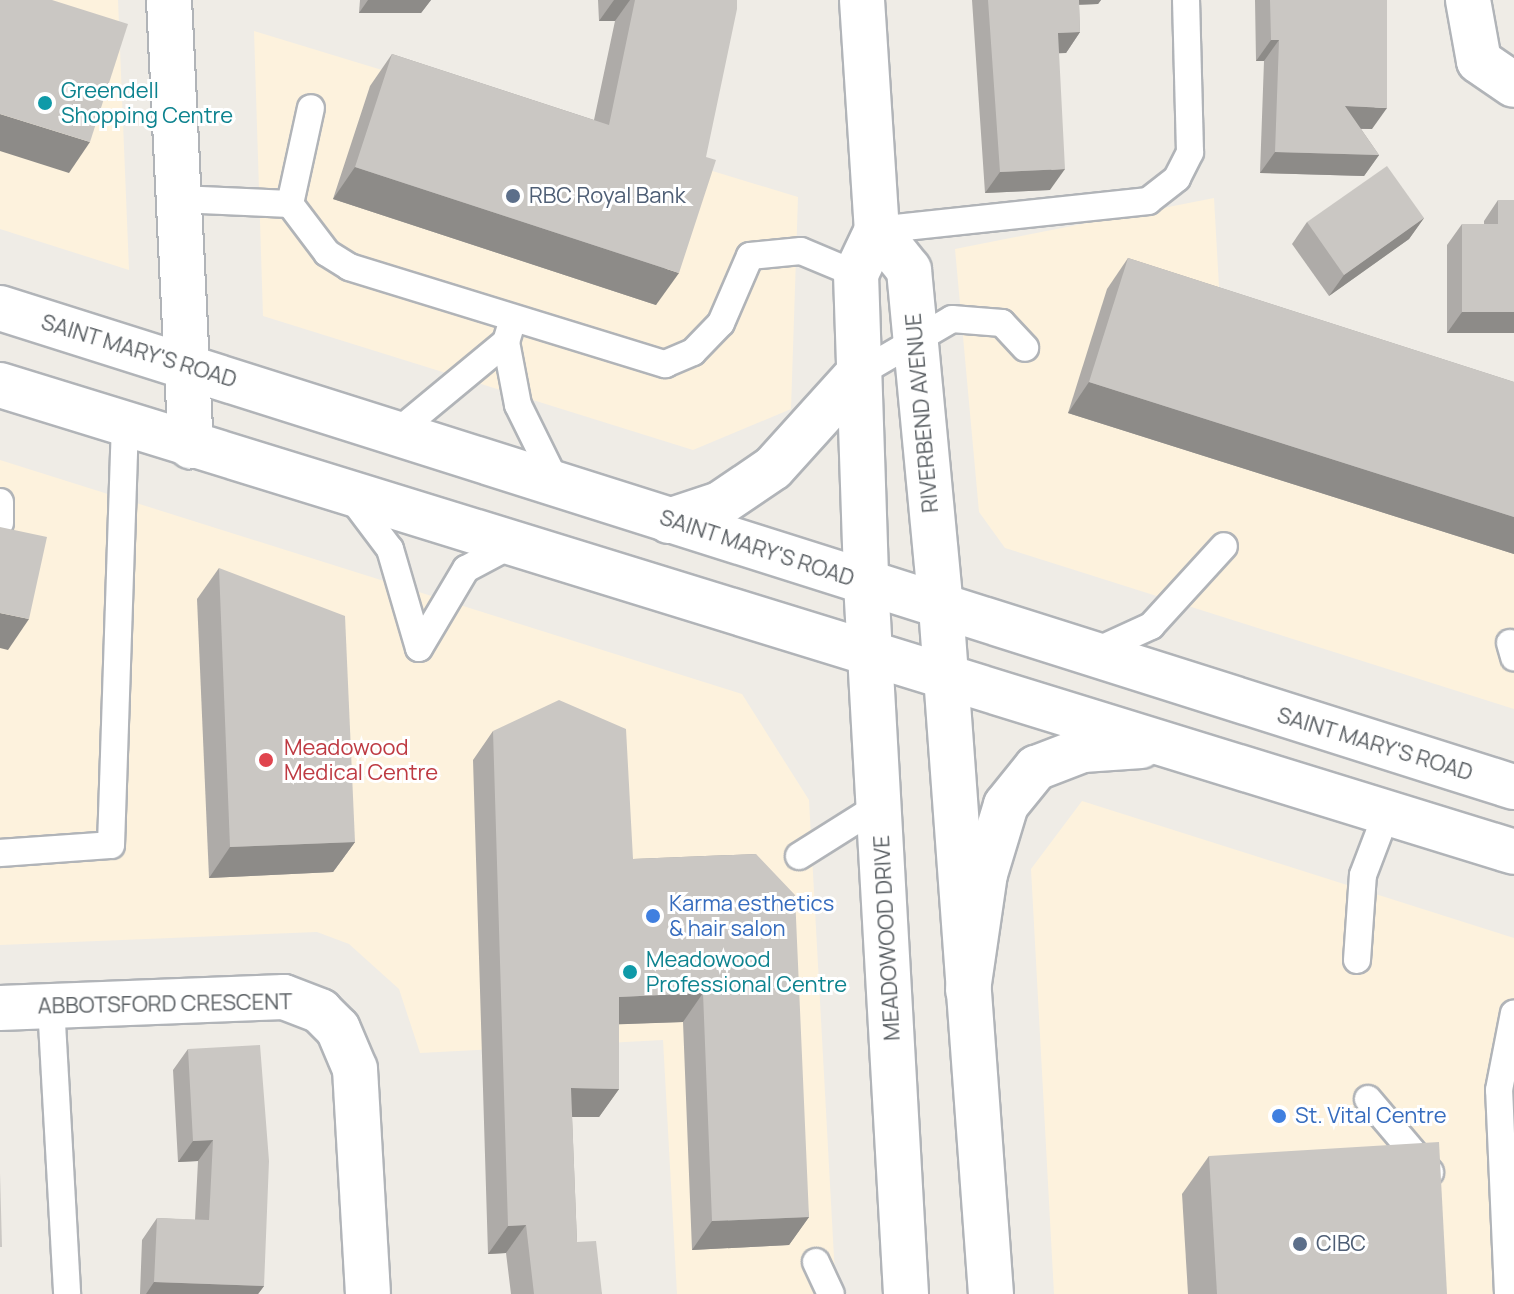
<!DOCTYPE html>
<style>
body{margin:0}
#map{position:relative;width:1514px;height:1294px;overflow:hidden;background:#efece6;font-family:Manrope,sans-serif}
div>[style]{position:absolute}
.commercial>*{inset:0;background:#fdf2dd}
.roads{filter:drop-shadow(2px 0 #b1b4b8) drop-shadow(-2px 0 #b1b4b8) drop-shadow(0 2px #b1b4b8) drop-shadow(0 -2px #b1b4b8)}
.service>*{height:26px;margin:-13px;padding:0 13px;transform-origin:13px;border-radius:13px;background:#fff}
.minor>*{height:44px;margin:-22px;padding:0 22px;transform-origin:22px;border-radius:22px;background:#fff}
.tertiary>*{height:44px;margin:-22px;padding:0 22px;transform-origin:22px;border-radius:22px;background:#fff}
.secondary>*{height:44px;margin:-22px;padding:0 22px;transform-origin:22px;border-radius:22px;background:#fff}
.wall>*{inset:0;background:#aeaba8}
.shaded-wall>*{inset:0;background:#8d8b88}
.building>*{inset:0;background:#cac7c3}
.dots>*{width:22px;height:22px;translate:-50% -50%;box-sizing:border-box;border:4px solid #fff;border-radius:50%}
span{translate:-50% -50%;white-space:nowrap;text-align:center;line-height:1.15;-webkit-text-stroke:6px #fff;paint-order:stroke}
.culture-label{font-size:22px;color:#0d838f}
.left{translate:0 -50%;text-align:left}
.service-label{font-size:22px;color:#4e5e75}
.street-label{font-size:22px;color:#5d6266}
.health-label{font-size:22px;color:#be3a42}
.shop-label{font-size:22px;color:#366cbe}
</style>
<div id="map">
<div class="commercial">
<div style="clip-path:polygon(0 0,118px 0,129px 270px,0 229px)"></div>
<div style="clip-path:polygon(254px 31px,798px 197px,791px 409px,693px 450px,263px 316px)"></div>
<div style="clip-path:polygon(1214px 198px,1221px 322px,1514px 417px,1514px 709px,1005px 548px,979px 512px,955px 249px)"></div>
<div style="clip-path:polygon(0 460px,742px 694px,809px 800px,836px 1294px,677px 1294px,663px 1040px,420px 1053px,399px 989px,349px 944px,317px 932px,0 945px)"></div>
<div style="clip-path:polygon(1082px 801px,1514px 938px,1514px 1294px,1054px 1294px,1031px 869px)"></div>
</div>
<div class="roads">
<div class="service">
<div style="left:179px;top:199px;width:111px;rotate:2.6deg"></div>
<div style="left:290px;top:204px;width:98px;rotate:-77.7deg"></div>
<div style="left:290px;top:204px;width:61px;rotate:52.9deg"></div>
<div style="left:327px;top:253px;width:26px;rotate:32deg"></div>
<div style="left:349px;top:267px;width:331px;rotate:17.1deg"></div>
<div style="left:665px;top:364px;width:30px;rotate:-23deg"></div>
<div style="left:693px;top:352px;width:40px;rotate:-46deg"></div>
<div style="left:721px;top:323px;width:73px;rotate:-66.6deg"></div>
<div style="left:750px;top:256px;width:51px;rotate:-5.6deg"></div>
<div style="left:801px;top:251px;width:60px;rotate:22.7deg"></div>
<div style="left:877px;top:230px;width:273px;rotate:-6.1deg"></div>
<div style="left:1148px;top:201px;width:37px;rotate:-38deg"></div>
<div style="left:1177px;top:178px;width:29px;rotate:-63deg"></div>
<div style="left:1190px;top:152px;width:152px;rotate:-91.5deg"></div>
<div style="left:513px;top:319px;width:24px;rotate:107deg"></div>
<div style="left:506px;top:342px;width:64px;rotate:79.2deg"></div>
<div style="left:518px;top:405px;width:88px;rotate:63.7deg"></div>
<div style="left:858px;top:374px;width:109px;rotate:-30.3deg"></div>
<div style="left:952px;top:319px;width:50px;rotate:4.6deg"></div>
<div style="left:1002px;top:323px;width:34px;rotate:47deg"></div>
<div style="left:396px;top:433px;width:143px;rotate:-39.6deg"></div>
<div style="left:350px;top:496px;width:66px;rotate:53deg"></div>
<div style="left:390px;top:549px;width:103px;rotate:73.7deg"></div>
<div style="left:0;top:502px;width:21px;rotate:90deg"></div>
<div style="left:1510px;top:643px;width:15px;rotate:74deg"></div>
<div style="left:419px;top:648px;width:92px;rotate:-59.3deg"></div>
<div style="left:466px;top:569px;width:49px;rotate:-28.1deg"></div>
<div style="left:1094px;top:652px;width:63px;rotate:-24.5deg"></div>
<div style="left:1151px;top:626px;width:108px;rotate:-47.6deg"></div>
<div style="left:0;top:853px;width:111px;rotate:-4.1deg"></div>
<div style="left:111px;top:845px;width:417px;rotate:-88.1deg"></div>
<div style="left:799px;top:856px;width:96px;rotate:-32.2deg"></div>
<div style="left:1357px;top:960px;width:85px;rotate:-86deg"></div>
<div style="left:1363px;top:875px;width:67px;rotate:-69.1deg"></div>
<div style="left:51px;top:1005px;width:289px;rotate:86.8deg"></div>
<div style="left:1368px;top:1099px;width:96px;rotate:49.7deg"></div>
<div style="left:816px;top:1262px;width:35px;rotate:65deg"></div>
<div style="left:1508px;top:1294px;width:204px;rotate:-92.5deg"></div>
<div style="left:1499px;top:1090px;width:78px;rotate:-79deg"></div>
</div>
<div class="minor">
<div style="left:169px;top:0;width:447px;rotate:87.2deg"></div>
<div style="left:862px;top:0;width:230px;rotate:86.3deg"></div>
<div style="left:877px;top:230px;width:49px;rotate:115.5deg"></div>
<div style="left:856px;top:274px;width:309px;rotate:88.1deg"></div>
<div style="left:1468px;top:0;width:62px;rotate:79.8deg"></div>
<div style="left:1479px;top:61px;width:42px;rotate:34.4deg"></div>
<div style="left:877px;top:230px;width:51px;rotate:51.3deg"></div>
<div style="left:909px;top:270px;width:339px;rotate:84.6deg"></div>
<div style="left:0;top:1008px;width:284px;rotate:-2.2deg"></div>
<div style="left:284px;top:997px;width:39px;rotate:21deg"></div>
<div style="left:320px;top:1011px;width:25px;rotate:45deg"></div>
<div style="left:338px;top:1029px;width:43px;rotate:67deg"></div>
<div style="left:355px;top:1069px;width:225px;rotate:86.7deg"></div>
</div>
<div class="tertiary">
<div style="left:866px;top:583px;width:712px;rotate:86.78deg"></div>
<div style="left:941px;top:607px;width:689px;rotate:85.84deg"></div>
</div>
<div class="secondary">
<div style="left:0;top:308px;width:1588px;rotate:17.56deg"></div>
<div style="left:0;top:385px;width:1584px;rotate:17.14deg"></div>
<div style="left:669px;top:521px;width:54px;rotate:-18.4deg"></div>
<div style="left:720px;top:504px;width:64px;rotate:-34.2deg"></div>
<div style="left:773px;top:468px;width:127px;rotate:-47.9deg"></div>
<div style="left:968px;top:990px;width:117px;rotate:-81.7deg"></div>
<div style="left:985px;top:874px;width:72px;rotate:-73.1deg"></div>
<div style="left:1006px;top:805px;width:48px;rotate:-51deg"></div>
<div style="left:1036px;top:768px;width:50px;rotate:-21deg"></div>
<div style="left:1083px;top:750px;width:58px;rotate:-3.9deg"></div>
</div>
</div>
<div class="wall">
<div style="clip-path:polygon(360px 0,431px 0,421px 13px,359px 13px)"></div>
<div style="clip-path:polygon(598px 0,737px 0,656px 305px,333px 199px,370px 86px,392px 54px,594px 120px,615px 21px,599px 21px)"></div>
<div style="clip-path:polygon(972px 0,1101px 0,1098px 4px,1079px 5px,1080px 32px,1066px 53px,1059px 53px,1050px 190px,985px 193px)"></div>
<div style="clip-path:polygon(1255px 0,1387px 0,1372px 129px,1361px 129px,1379px 155px,1364px 176px,1260px 173px,1264px 61px,1256px 61px)"></div>
<div style="clip-path:polygon(1498px 200px,1514px 200px,1514px 333px,1447px 333px,1447px 245px,1462px 224px,1484px 224px,1484px 221px)"></div>
<div style="clip-path:polygon(1424px 218px,1409px 239px,1329px 296px,1292px 244px,1307px 222px)"></div>
<div style="clip-path:polygon(1128px 258px,1514px 382px,1514px 554px,1068px 413px,1107px 289px)"></div>
<div style="clip-path:polygon(219px 568px,355px 842px,333px 872px,209px 878px,197px 599px)"></div>
<div style="clip-path:polygon(493px 731px,633px 859px,756px 854px,809px 1217px,789px 1245px,692px 1250px,683px 1022px,619px 1024px,619px 1089px,599px 1117px,572px 1117px,577px 1242px,602px 1294px,511px 1294px,506px 1253px,488px 1254px,473px 760px)"></div>
<div style="clip-path:polygon(188px 1049px,264px 1286px,258px 1294px,140px 1294px,142px 1240px,157px 1218px,195px 1220px,198px 1161px,178px 1162px,173px 1070px)"></div>
<div style="clip-path:polygon(1209px 1156px,1447px 1294px,1188px 1294px,1182px 1194px)"></div>
</div>
<div class="shaded-wall">
<div style="clip-path:polygon(368px 0,431px 0,421px 13px,359px 13px)"></div>
<div style="clip-path:polygon(614px 0,630px 0,615px 21px,599px 21px)"></div>
<div style="clip-path:polygon(1067px 0,1101px 0,1098px 4px,1063px 5px)"></div>
<div style="clip-path:polygon(1080px 32px,1066px 53px,1043px 54px,1058px 33px)"></div>
<div style="clip-path:polygon(1271px 40px,1279px 40px,1264px 61px,1256px 61px)"></div>
<div style="clip-path:polygon(1345px 106px,1387px 108px,1372px 129px,1330px 128px)"></div>
<div style="clip-path:polygon(0 114px,90px 142px,69px 173px,0 151px)"></div>
<div style="clip-path:polygon(1275px 152px,1379px 155px,1364px 176px,1260px 173px)"></div>
<div style="clip-path:polygon(355px 167px,679px 273px,656px 305px,333px 199px)"></div>
<div style="clip-path:polygon(1065px 169px,1050px 190px,985px 193px,1000px 172px)"></div>
<div style="clip-path:polygon(1424px 218px,1409px 239px,1329px 296px,1344px 275px)"></div>
<div style="clip-path:polygon(1462px 312px,1514px 312px,1514px 333px,1447px 333px)"></div>
<div style="clip-path:polygon(1089px 382px,1514px 517px,1514px 554px,1068px 413px)"></div>
<div style="clip-path:polygon(0 613px,29px 619px,8px 650px,0 648px)"></div>
<div style="clip-path:polygon(355px 842px,333px 872px,209px 878px,230px 847px)"></div>
<div style="clip-path:polygon(703px 993px,683px 1022px,600px 1025px,619px 997px)"></div>
<div style="clip-path:polygon(571px 1088px,619px 1089px,599px 1117px,551px 1117px)"></div>
<div style="clip-path:polygon(213px 1140px,198px 1161px,178px 1162px,193px 1141px)"></div>
<div style="clip-path:polygon(809px 1217px,789px 1245px,692px 1250px,712px 1221px)"></div>
<div style="clip-path:polygon(526px 1225px,506px 1253px,488px 1254px,508px 1226px)"></div>
<div style="clip-path:polygon(154px 1282px,264px 1286px,258px 1294px,146px 1294px)"></div>
</div>
<div class="building">
<div style="clip-path:polygon(0 0,52px 0,128px 24px,90px 142px,0 114px)"></div>
<div style="clip-path:polygon(635px 0,737px 0,737px 9px,706px 157px,716px 160px,679px 273px,355px 167px,392px 54px,609px 125px)"></div>
<div style="clip-path:polygon(988px 0,1079px 0,1080px 32px,1058px 33px,1065px 169px,1000px 172px)"></div>
<div style="clip-path:polygon(1270px 0,1387px 0,1387px 108px,1345px 106px,1379px 155px,1275px 152px,1279px 40px,1271px 40px)"></div>
<div style="clip-path:polygon(1387px 166px,1424px 218px,1344px 275px,1307px 222px)"></div>
<div style="clip-path:polygon(1498px 200px,1514px 200px,1514px 312px,1462px 312px,1462px 224px,1498px 224px)"></div>
<div style="clip-path:polygon(1128px 258px,1514px 382px,1514px 517px,1089px 382px)"></div>
<div style="clip-path:polygon(0 527px,47px 537px,29px 619px,0 613px)"></div>
<div style="clip-path:polygon(219px 568px,345px 616px,355px 842px,230px 847px)"></div>
<div style="clip-path:polygon(559px 700px,626px 729px,633px 859px,756px 854px,795px 895px,809px 1217px,712px 1221px,703px 993px,619px 997px,619px 1089px,571px 1088px,577px 1242px,596px 1241px,602px 1294px,534px 1294px,526px 1225px,508px 1226px,493px 731px)"></div>
<div style="clip-path:polygon(260px 1045px,269px 1161px,264px 1286px,154px 1282px,157px 1218px,209px 1220px,213px 1140px,193px 1141px,188px 1049px)"></div>
<div style="clip-path:polygon(1439px 1142px,1447px 1294px,1217px 1294px,1209px 1156px)"></div>
<div style="clip-path:polygon(0 1173px,2px 1247px,0 1247px)"></div>
</div>
<div class="dots">
<div style="left:45px;top:103px;background:#0f9aa8"></div>
<div style="left:513px;top:196px;background:#5c6f8a"></div>
<div style="left:266px;top:760px;background:#e0444e"></div>
<div style="left:653px;top:916px;background:#3f7fe0"></div>
<div style="left:630px;top:972px;background:#0f9aa8"></div>
<div style="left:1279px;top:1116px;background:#3f7fe0"></div>
<div style="left:1300px;top:1244px;background:#5c6f8a"></div>
</div>
<div class="culture-label">
<span class="left" style="left:61px;top:103px">Greendell<br>Shopping Centre</span>
<span class="left" style="left:646px;top:972px">Meadowood<br>Professional Centre</span>
</div>
<div class="service-label">
<span class="left" style="left:529px;top:196px">RBC Royal Bank</span>
<span class="left" style="left:1316px;top:1244px">CIBC</span>
</div>
<div class="street-label">
<span style="left:139px;top:351px;rotate:17deg">SAINT MARY'S ROAD</span>
<span style="left:922px;top:413px;rotate:-95deg">RIVERBEND AVENUE</span>
<span style="left:757px;top:548px;rotate:18deg">SAINT MARY'S ROAD</span>
<span style="left:1375px;top:744px;rotate:17deg">SAINT MARY'S ROAD</span>
<span style="left:887px;top:938px;rotate:-93deg">MEADOWOOD DRIVE</span>
<span style="left:165px;top:1004px;rotate:-1deg">ABBOTSFORD CRESCENT</span>
</div>
<div class="health-label">
<span class="left" style="left:284px;top:760px">Meadowood<br>Medical Centre</span>
</div>
<div class="shop-label">
<span class="left" style="left:669px;top:916px">Karma esthetics<br>&amp; hair salon</span>
<span class="left" style="left:1295px;top:1116px">St. Vital Centre</span>
</div>
</div>
